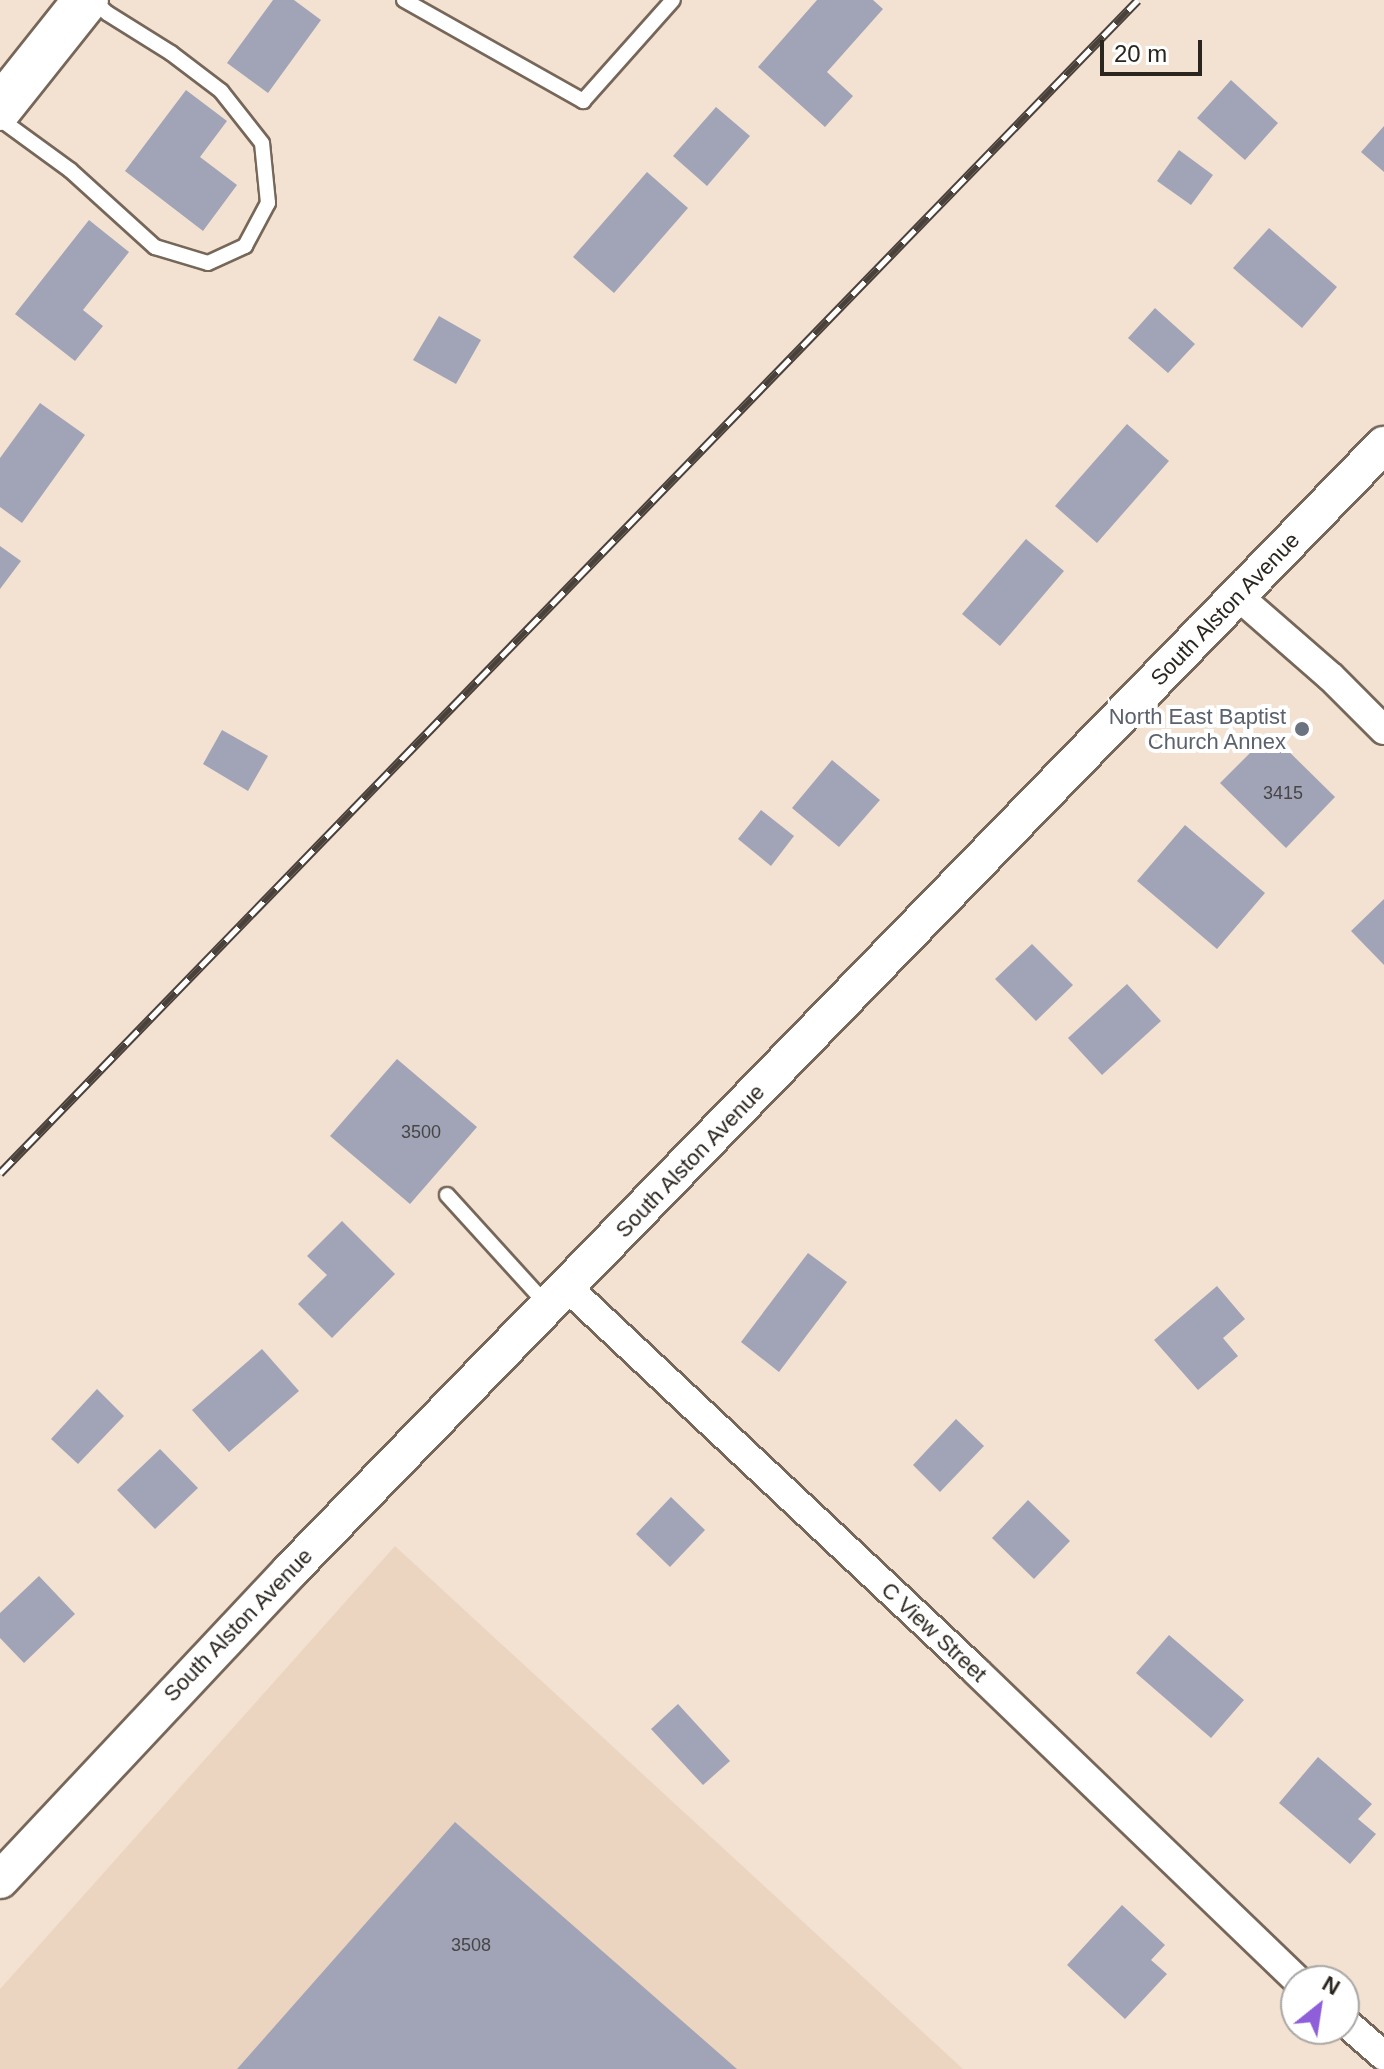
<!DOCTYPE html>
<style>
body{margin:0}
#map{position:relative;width:1384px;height:2069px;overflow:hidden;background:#f3e2d2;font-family:Arial,sans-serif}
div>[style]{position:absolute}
.built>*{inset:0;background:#ecd5c0}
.building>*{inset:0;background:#a1a4b7}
.roads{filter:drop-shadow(2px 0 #766759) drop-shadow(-2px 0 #766759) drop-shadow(0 2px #766759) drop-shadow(0 -2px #766759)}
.service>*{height:14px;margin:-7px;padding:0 7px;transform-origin:7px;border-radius:7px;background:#fff}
.minor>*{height:28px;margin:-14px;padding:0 14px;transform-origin:14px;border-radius:14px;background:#fff}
.tertiary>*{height:36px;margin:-18px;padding:0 18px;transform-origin:18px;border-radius:18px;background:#fff}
.primary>*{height:44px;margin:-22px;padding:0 22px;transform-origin:22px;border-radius:22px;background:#fff}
.rail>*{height:9px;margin-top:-4.5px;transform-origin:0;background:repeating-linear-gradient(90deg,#fff 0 18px,#49413a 0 36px);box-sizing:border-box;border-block:2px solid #49413a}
.dots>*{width:22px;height:22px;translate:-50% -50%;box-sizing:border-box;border:4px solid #fff;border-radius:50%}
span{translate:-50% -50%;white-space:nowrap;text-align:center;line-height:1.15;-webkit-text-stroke:8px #fff;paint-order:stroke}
.number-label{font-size:18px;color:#484545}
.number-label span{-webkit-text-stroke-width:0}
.street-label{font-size:22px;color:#2b251f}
.worship-label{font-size:22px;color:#5b616d}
.right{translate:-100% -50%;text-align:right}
.north{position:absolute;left:1280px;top:1965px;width:80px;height:80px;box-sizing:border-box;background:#fff;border:2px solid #aaa8a5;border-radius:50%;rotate:30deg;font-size:22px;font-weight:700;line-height:32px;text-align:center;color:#2b251f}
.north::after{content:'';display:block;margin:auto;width:28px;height:36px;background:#8e5fd9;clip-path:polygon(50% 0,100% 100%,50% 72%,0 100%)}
.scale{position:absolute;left:1100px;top:40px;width:102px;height:36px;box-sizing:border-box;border:4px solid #2b251f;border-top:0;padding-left:10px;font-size:24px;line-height:28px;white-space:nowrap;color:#2b251f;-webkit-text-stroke:6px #fff;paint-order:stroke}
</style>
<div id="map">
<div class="built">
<div style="clip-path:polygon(395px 1546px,963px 2069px,0 2069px,0 1989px)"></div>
</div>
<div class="building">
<div style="clip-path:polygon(273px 0,294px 0,321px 20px,268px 93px,227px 63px)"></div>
<div style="clip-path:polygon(817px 0,873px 0,883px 9px,827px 72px,853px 96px,825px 127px,758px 67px)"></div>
<div style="clip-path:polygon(1231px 80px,1278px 123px,1245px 160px,1197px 118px)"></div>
<div style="clip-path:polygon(186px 90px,227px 121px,200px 157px,237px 185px,203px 231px,125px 171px)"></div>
<div style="clip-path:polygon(716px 107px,750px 136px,707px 186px,673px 156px)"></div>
<div style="clip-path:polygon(1384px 126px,1384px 172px,1361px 152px)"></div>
<div style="clip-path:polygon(1179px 150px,1213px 175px,1191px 205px,1157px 181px)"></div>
<div style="clip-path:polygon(647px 172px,688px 208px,614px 293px,573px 257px)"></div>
<div style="clip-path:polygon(89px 220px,129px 252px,83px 310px,103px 326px,75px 361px,15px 314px)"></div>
<div style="clip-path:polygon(1269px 228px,1337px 287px,1302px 328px,1233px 268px)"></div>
<div style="clip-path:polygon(1155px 308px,1195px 344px,1168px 373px,1128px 338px)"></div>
<div style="clip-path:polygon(439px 316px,481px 340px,456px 384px,413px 360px)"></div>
<div style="clip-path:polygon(40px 403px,85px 435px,22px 523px,0 507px,0 458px)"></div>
<div style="clip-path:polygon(1127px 424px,1169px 461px,1097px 543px,1055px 506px)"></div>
<div style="clip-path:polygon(1026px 539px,1064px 571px,1000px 646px,962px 614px)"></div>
<div style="clip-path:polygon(0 546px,21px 561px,0 589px)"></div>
<div style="clip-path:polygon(222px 730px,268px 756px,248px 791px,203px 764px)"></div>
<div style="clip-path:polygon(1270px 733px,1335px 797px,1286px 848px,1220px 783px)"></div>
<div style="clip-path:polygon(832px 760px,880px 800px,839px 847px,792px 808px)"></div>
<div style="clip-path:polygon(761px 810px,794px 836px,771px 866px,738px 839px)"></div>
<div style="clip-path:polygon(1185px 825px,1265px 893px,1217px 949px,1137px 881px)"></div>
<div style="clip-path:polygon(1384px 899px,1384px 965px,1351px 931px)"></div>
<div style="clip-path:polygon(1032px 944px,1073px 985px,1036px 1021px,995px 979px)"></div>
<div style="clip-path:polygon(1127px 984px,1161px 1021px,1102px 1075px,1068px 1038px)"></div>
<div style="clip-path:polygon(397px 1059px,477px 1127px,410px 1204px,330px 1136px)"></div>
<div style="clip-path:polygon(342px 1221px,395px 1274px,332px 1338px,298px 1304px,327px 1275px,307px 1256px)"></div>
<div style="clip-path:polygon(808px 1253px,847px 1282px,779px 1372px,741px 1342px)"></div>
<div style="clip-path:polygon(1217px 1286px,1245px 1319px,1223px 1338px,1238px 1356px,1198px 1390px,1154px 1340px)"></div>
<div style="clip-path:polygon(262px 1349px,299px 1391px,229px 1452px,192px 1410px)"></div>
<div style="clip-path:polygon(97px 1389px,124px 1416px,78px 1464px,51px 1439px)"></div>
<div style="clip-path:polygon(956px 1419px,984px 1446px,940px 1492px,913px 1465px)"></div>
<div style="clip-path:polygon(160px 1449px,198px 1488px,155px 1529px,117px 1490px)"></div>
<div style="clip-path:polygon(671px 1497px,705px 1530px,670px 1567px,636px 1534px)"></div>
<div style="clip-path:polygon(1028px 1500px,1070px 1541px,1034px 1579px,992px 1538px)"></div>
<div style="clip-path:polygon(39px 1576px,75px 1614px,24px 1663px,0 1638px,0 1613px)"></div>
<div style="clip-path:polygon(1169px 1635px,1244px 1700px,1211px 1738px,1136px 1673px)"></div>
<div style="clip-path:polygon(678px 1704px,730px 1761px,703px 1785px,651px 1729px)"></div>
<div style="clip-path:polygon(1318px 1757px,1372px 1804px,1358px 1819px,1376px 1834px,1350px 1864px,1279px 1803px)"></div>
<div style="clip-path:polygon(455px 1822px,737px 2069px,237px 2069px)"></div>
<div style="clip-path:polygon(1122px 1905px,1165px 1945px,1151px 1960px,1167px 1974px,1125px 2019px,1067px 1965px)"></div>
</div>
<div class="roads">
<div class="service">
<div style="left:404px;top:0;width:206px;rotate:29.4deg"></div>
<div style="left:583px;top:101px;width:135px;rotate:-48.3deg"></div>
<div style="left:0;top:119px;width:87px;rotate:36.1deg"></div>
<div style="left:70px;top:170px;width:115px;rotate:42.2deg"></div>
<div style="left:155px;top:247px;width:55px;rotate:16.8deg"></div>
<div style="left:208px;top:263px;width:41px;rotate:-24.7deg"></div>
<div style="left:245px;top:246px;width:49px;rotate:-61.9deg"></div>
<div style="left:268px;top:203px;width:60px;rotate:-95.7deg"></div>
<div style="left:262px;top:143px;width:66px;rotate:-128.3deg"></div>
<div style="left:221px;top:91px;width:63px;rotate:-142.8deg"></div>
<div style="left:171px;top:53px;width:75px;rotate:-148deg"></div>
<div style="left:107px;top:13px;width:19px;rotate:-137deg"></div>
<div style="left:447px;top:1195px;width:150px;rotate:47.7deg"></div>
</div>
<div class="minor">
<div style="left:1238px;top:596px;width:123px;rotate:41.1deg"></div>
<div style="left:1331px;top:677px;width:75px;rotate:45deg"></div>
<div style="left:567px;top:1287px;width:561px;rotate:43.19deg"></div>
<div style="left:976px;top:1671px;width:447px;rotate:43.9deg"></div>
<div style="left:1344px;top:2021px;width:53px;rotate:41.2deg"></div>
</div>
<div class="tertiary">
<div style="left:0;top:1880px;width:424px;rotate:-46.8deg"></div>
<div style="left:290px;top:1571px;width:1570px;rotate:-45.83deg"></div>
</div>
<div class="primary">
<div style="left:0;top:108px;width:138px;rotate:-51.5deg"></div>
</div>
</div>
<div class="rail">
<div style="left:0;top:1173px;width:1634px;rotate:-45.87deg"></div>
</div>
<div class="dots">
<div style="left:1302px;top:729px;background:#6b7280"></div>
</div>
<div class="number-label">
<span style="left:1283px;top:793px">3415</span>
<span style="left:421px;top:1132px">3500</span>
<span style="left:471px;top:1945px">3508</span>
</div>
<div class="street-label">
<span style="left:1225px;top:609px;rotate:-46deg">South Alston Avenue</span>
<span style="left:690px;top:1161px;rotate:-46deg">South Alston Avenue</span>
<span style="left:238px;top:1625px;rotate:-46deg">South Alston Avenue</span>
<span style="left:934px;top:1632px;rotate:43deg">C View Street</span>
</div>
<div class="worship-label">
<span class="right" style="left:1286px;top:729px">North East Baptist<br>Church Annex</span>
</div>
<div class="north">N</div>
<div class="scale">20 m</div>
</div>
